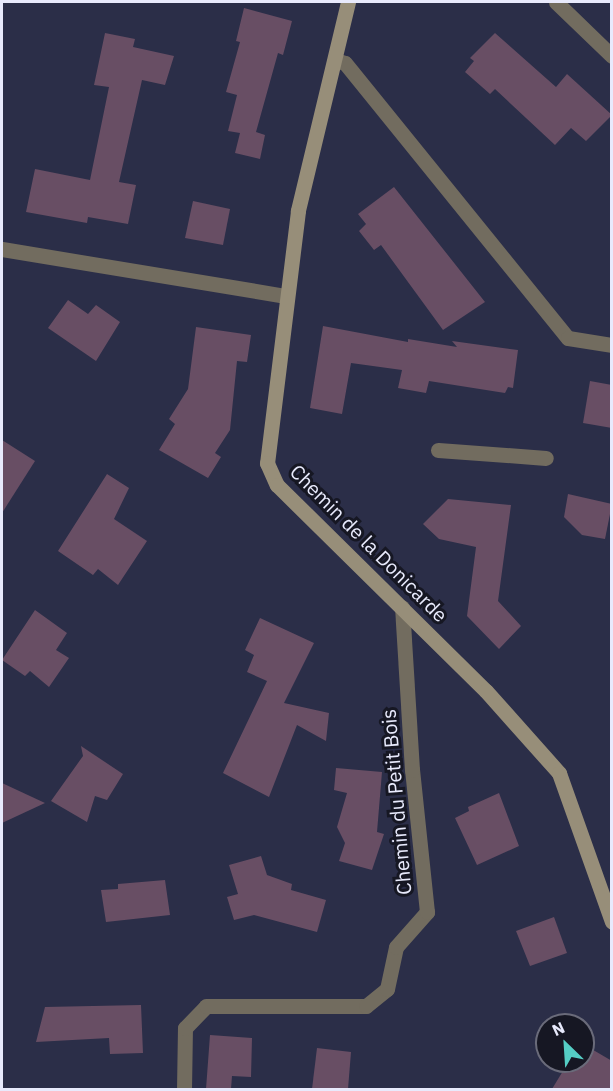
<!DOCTYPE html>
<style>
body{margin:0}
#map{position:relative;width:613px;height:1091px;overflow:hidden;background:#2b2e48;font-family:"IBM Plex Sans",sans-serif}
div>[style]{position:absolute}
.building>*{inset:0;background:#684e64}
.lane>*{height:15px;margin:-7.5px;padding:0 7.5px;transform-origin:7.5px;border-radius:7.5px;background:#726c5f}
.street>*{height:15px;margin:-7.5px;padding:0 7.5px;transform-origin:7.5px;border-radius:7.5px;background:#726c5f}
.secondary>*{height:15px;margin:-7.5px;padding:0 7.5px;transform-origin:7.5px;border-radius:7.5px;background:#978e79}
span{translate:-50% -50%;white-space:nowrap;text-align:center;line-height:1.15;-webkit-text-stroke:6px #161723;paint-order:stroke}
.street-label{font-size:20px;color:#e8eafc}
.frame{position:absolute;inset:0;border:3px solid #e8eafc;pointer-events:none}
.north{position:absolute;left:535px;top:1013px;width:60px;height:60px;box-sizing:border-box;background:#161723;border:2px solid #6a6b7a;border-radius:50%;rotate:335deg;font-size:16px;font-weight:700;line-height:24px;text-align:center;color:#e8eafc}
.north::after{content:'';display:block;margin:auto;width:21px;height:27px;background:#55cec5;clip-path:polygon(50% 0,100% 100%,50% 72%,0 100%)}
</style>
<div id="map">
<div class="building">
<div style="clip-path:polygon(244px 8px,292px 21px,283px 55px,278px 53px,256px 132px,265px 135px,260px 159px,235px 153px,240px 133px,228px 131px,237px 95px,226px 92px,240px 42px,236px 41px)"></div>
<div style="clip-path:polygon(105px 33px,135px 39px,133px 47px,174px 56px,165px 85px,142px 80px,119px 182px,136px 185px,128px 224px,88px 217px,87px 223px,26px 212px,35px 169px,90px 180px,109px 87px,94px 85px)"></div>
<div style="clip-path:polygon(495px 33px,556px 87px,567px 74px,612px 115px,586px 141px,571px 128px,555px 145px,495px 89px,490px 94px,465px 72px,474px 61px,470px 58px)"></div>
<div style="clip-path:polygon(394px 187px,485px 302px,443px 330px,381px 245px,374px 250px,359px 231px,366px 224px,358px 214px)"></div>
<div style="clip-path:polygon(193px 201px,230px 209px,223px 245px,185px 238px)"></div>
<div style="clip-path:polygon(68px 300px,88px 314px,96px 305px,120px 322px,96px 361px,48px 328px)"></div>
<div style="clip-path:polygon(323px 326px,408px 342px,408px 339px,457px 347px,452px 341px,518px 350px,513px 388px,508px 387px,505px 393px,429px 381px,426px 393px,398px 388px,402px 370px,351px 363px,342px 414px,310px 408px)"></div>
<div style="clip-path:polygon(196px 327px,251px 335px,247px 362px,237px 361px,230px 430px,215px 453px,221px 457px,208px 478px,159px 450px,175px 424px,169px 419px,188px 389px)"></div>
<div style="clip-path:polygon(590px 381px,612px 385px,612px 428px,583px 423px)"></div>
<div style="clip-path:polygon(2px 440px,35px 461px,2px 513px)"></div>
<div style="clip-path:polygon(107px 474px,129px 488px,114px 519px,147px 541px,118px 585px,98px 569px,93px 575px,58px 551px)"></div>
<div style="clip-path:polygon(568px 494px,612px 504px,605px 539px,582px 535px,564px 517px)"></div>
<div style="clip-path:polygon(448px 499px,511px 505px,498px 601px,521px 626px,499px 649px,467px 616px,476px 547px,439px 539px,423px 524px)"></div>
<div style="clip-path:polygon(35px 610px,67px 633px,56px 650px,69px 658px,49px 687px,30px 671px,25px 676px,2px 660px)"></div>
<div style="clip-path:polygon(260px 618px,314px 643px,284px 703px,329px 713px,326px 741px,297px 725px,269px 797px,223px 773px,267px 681px,247px 672px,254px 655px,245px 650px)"></div>
<div style="clip-path:polygon(81px 746px,123px 774px,107px 800px,95px 796px,87px 822px,51px 801px,83px 756px)"></div>
<div style="clip-path:polygon(336px 768px,382px 772px,377px 832px,384px 834px,372px 870px,339px 861px,345px 843px,337px 827px,347px 793px,334px 790px)"></div>
<div style="clip-path:polygon(2px 783px,45px 803px,2px 823px)"></div>
<div style="clip-path:polygon(499px 793px,519px 846px,477px 865px,455px 818px,469px 811px,468px 807px)"></div>
<div style="clip-path:polygon(261px 856px,267px 875px,292px 884px,291px 890px,326px 900px,317px 932px,254px 915px,234px 920px,227px 897px,238px 894px,229px 865px)"></div>
<div style="clip-path:polygon(165px 880px,170px 915px,106px 922px,101px 890px,118px 889px,118px 884px)"></div>
<div style="clip-path:polygon(554px 917px,567px 953px,530px 966px,516px 931px)"></div>
<div style="clip-path:polygon(141px 1005px,143px 1053px,110px 1054px,109px 1038px,36px 1042px,45px 1007px)"></div>
<div style="clip-path:polygon(210px 1035px,252px 1038px,251px 1077px,232px 1076px,231px 1089px,206px 1089px)"></div>
<div style="clip-path:polygon(583px 1044px,612px 1061px,612px 1089px,552px 1089px,569px 1061px,583px 1061px)"></div>
<div style="clip-path:polygon(317px 1048px,351px 1052px,348px 1089px,312px 1089px)"></div>
</div>
<div class="lane">
<div style="left:335px;top:60px;width:10px;rotate:17deg"></div>
<div style="left:345px;top:63px;width:354px;rotate:51deg"></div>
<div style="left:568px;top:338px;width:45px;rotate:9deg"></div>
<div style="left:438px;top:450px;width:108px;rotate:4.2deg"></div>
</div>
<div class="street">
<div style="left:556px;top:2px;width:78px;rotate:44deg"></div>
<div style="left:2px;top:249px;width:288px;rotate:9.4deg"></div>
<div style="left:184px;top:1090px;width:62px;rotate:-89.1deg"></div>
<div style="left:185px;top:1028px;width:30px;rotate:-46deg"></div>
<div style="left:206px;top:1006px;width:160px"></div>
<div style="left:366px;top:1006px;width:27px;rotate:-39deg"></div>
<div style="left:387px;top:989px;width:43px;rotate:-77.9deg"></div>
<div style="left:396px;top:947px;width:47px;rotate:-48.5deg"></div>
<div style="left:427px;top:912px;width:143px;rotate:-96deg"></div>
<div style="left:412px;top:770px;width:163px;rotate:-93.5deg"></div>
</div>
<div class="secondary">
<div style="left:348px;top:2px;width:215px;rotate:103.5deg"></div>
<div style="left:298px;top:211px;width:254px;rotate:97deg"></div>
<div style="left:267px;top:463px;width:24px;rotate:66deg"></div>
<div style="left:277px;top:485px;width:293px;rotate:44.6deg"></div>
<div style="left:486px;top:691px;width:110px;rotate:48.3deg"></div>
<div style="left:559px;top:773px;width:158px;rotate:70.4deg"></div>
</div>
<div class="street-label">
<span style="left:369px;top:543px;rotate:45deg">Chemin de la Donicarde</span>
<span style="left:396px;top:802px;rotate:-95deg">Chemin du Petit Bois</span>
</div>
<div class="frame"></div>
<div class="north">N</div>
</div>
